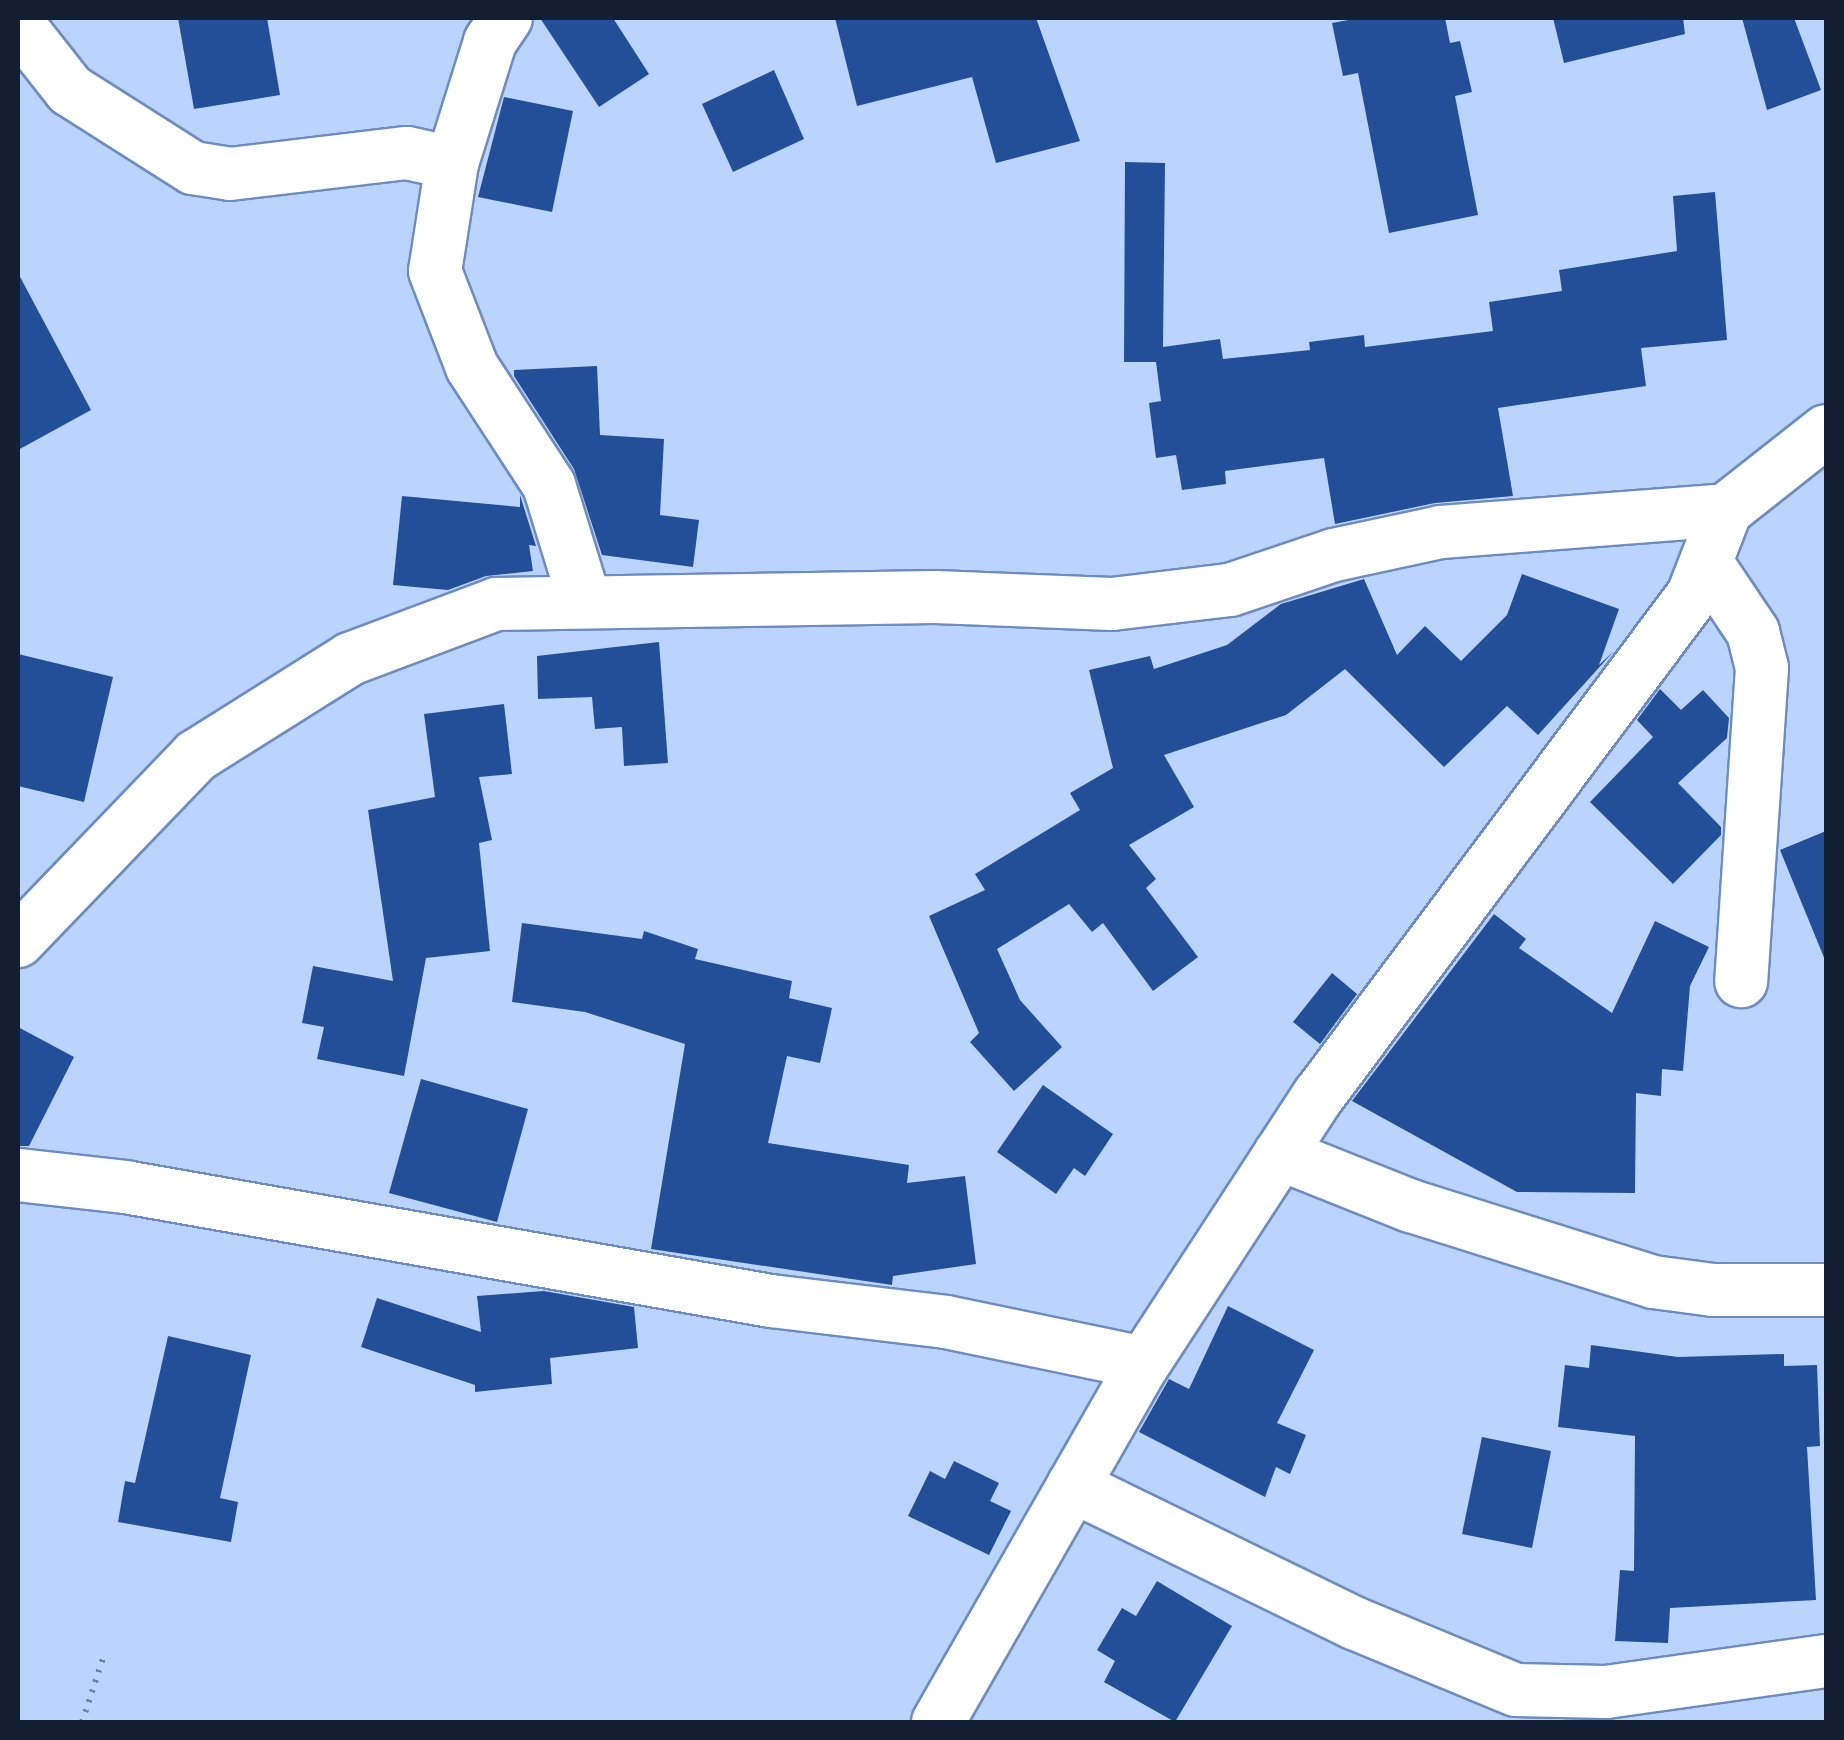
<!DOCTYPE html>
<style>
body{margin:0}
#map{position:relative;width:1844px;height:1740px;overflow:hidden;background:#bad4fe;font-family:"Zilla Slab",serif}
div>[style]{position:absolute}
.building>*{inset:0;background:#234f99}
.path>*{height:6px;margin-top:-3px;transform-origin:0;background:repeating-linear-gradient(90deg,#6f83a3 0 2.5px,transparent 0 10.5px)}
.roads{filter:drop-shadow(2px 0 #6e8dbe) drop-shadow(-2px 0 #6e8dbe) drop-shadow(0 2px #6e8dbe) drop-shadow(0 -2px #6e8dbe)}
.street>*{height:52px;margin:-26px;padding:0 26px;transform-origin:26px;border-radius:26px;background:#fff}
span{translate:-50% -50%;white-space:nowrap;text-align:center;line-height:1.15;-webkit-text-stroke:10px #edf4ff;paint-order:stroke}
.frame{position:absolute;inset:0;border:20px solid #121e31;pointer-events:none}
</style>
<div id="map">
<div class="building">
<div style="clip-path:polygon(178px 18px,267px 18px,280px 95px,194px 109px)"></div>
<div style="clip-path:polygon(540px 18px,613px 18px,649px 74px,599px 107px)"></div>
<div style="clip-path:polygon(835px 18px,1036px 18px,1080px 141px,996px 163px,972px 77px,857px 106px)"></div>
<div style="clip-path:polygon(1359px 18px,1445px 18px,1450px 43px,1460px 41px,1472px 92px,1455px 96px,1478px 215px,1389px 233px,1358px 73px,1343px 76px,1332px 23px)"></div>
<div style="clip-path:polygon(1553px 18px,1683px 18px,1685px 34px,1564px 63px)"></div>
<div style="clip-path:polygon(1742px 18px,1794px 18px,1821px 90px,1767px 110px)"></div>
<div style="clip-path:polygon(774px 70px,804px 139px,733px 172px,702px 104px)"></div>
<div style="clip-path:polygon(504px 97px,573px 111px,552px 212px,478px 197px)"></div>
<div style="clip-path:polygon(1125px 162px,1165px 163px,1163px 347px,1220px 339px,1223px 359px,1310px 350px,1309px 342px,1364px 335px,1365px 347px,1493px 331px,1489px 302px,1562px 291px,1559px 270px,1677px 251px,1673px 196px,1715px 192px,1727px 340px,1641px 348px,1646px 386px,1498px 408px,1513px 496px,1435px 503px,1335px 524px,1324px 458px,1225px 471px,1226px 484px,1182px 490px,1176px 455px,1156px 458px,1149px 403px,1161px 401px,1156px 362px,1124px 362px)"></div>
<div style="clip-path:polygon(18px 273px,91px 410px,18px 450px)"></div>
<div style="clip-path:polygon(597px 366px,600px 435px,664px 439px,660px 515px,699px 520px,693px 567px,602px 555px,574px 469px,514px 376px,514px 370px)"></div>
<div style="clip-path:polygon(520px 495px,536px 546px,529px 545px,533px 571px,486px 576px,448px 590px,393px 585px,402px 496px,520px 507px)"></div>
<div style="clip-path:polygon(1522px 574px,1619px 609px,1599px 665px,1614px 651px,1538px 735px,1507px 706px,1444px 767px,1345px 669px,1286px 715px,1164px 755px,1194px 807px,1129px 845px,1156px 879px,1146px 888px,1198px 957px,1153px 991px,1103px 923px,1092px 932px,1069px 904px,997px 949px,1020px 1000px,1062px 1047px,1014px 1091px,970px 1042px,979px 1033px,929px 916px,985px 890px,975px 874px,1080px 810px,1070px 793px,1113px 768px,1089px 670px,1150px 656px,1154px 669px,1227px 645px,1281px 604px,1364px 579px,1397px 655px,1425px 626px,1461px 661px,1507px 615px)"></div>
<div style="clip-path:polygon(659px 642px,668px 763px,624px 766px,622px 727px,595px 729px,592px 697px,538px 699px,537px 656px)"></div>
<div style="clip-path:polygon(18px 654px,113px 677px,84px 802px,18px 786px)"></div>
<div style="clip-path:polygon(1660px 689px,1681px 710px,1703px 690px,1729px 718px,1727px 738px,1678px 783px,1721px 827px,1721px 835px,1673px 884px,1590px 802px,1653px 737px,1637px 720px)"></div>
<div style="clip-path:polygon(504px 704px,512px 774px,479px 777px,492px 840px,479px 843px,490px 951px,426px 958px,404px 1076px,317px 1059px,324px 1027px,302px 1023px,313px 966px,393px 981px,368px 810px,435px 797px,424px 714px)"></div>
<div style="clip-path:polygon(1826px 831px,1826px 960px,1825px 960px,1780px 850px)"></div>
<div style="clip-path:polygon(1494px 914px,1526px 939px,1519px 948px,1612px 1013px,1655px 921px,1709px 947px,1690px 986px,1683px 1071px,1662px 1069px,1661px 1096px,1636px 1093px,1635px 1193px,1517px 1192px,1352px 1101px)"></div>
<div style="clip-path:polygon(522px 923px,642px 939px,644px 931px,698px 949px,695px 959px,792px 981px,789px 998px,832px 1008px,820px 1063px,787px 1056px,768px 1143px,909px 1165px,907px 1183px,965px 1176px,976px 1264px,893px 1276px,892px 1285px,651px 1249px,685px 1044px,585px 1012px,512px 1002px)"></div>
<div style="clip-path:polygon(1332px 973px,1357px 994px,1320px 1044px,1293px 1022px)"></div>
<div style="clip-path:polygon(18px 1027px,74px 1057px,29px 1146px,18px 1146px)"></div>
<div style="clip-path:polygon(421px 1079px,528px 1109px,497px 1222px,389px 1193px)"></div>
<div style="clip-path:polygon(1043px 1085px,1113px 1134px,1085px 1176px,1074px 1168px,1056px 1194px,997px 1152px)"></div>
<div style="clip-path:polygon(544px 1291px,634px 1307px,638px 1348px,550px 1358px,552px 1384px,475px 1392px,475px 1385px,361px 1347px,377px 1298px,481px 1332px,477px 1296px)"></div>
<div style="clip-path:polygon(1228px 1306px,1314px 1350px,1277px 1423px,1306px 1435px,1290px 1474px,1276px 1467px,1265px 1497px,1139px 1432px,1169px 1379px,1189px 1389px)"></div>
<div style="clip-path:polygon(168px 1336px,251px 1355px,220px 1498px,238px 1502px,231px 1542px,118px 1522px,125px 1481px,135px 1483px)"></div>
<div style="clip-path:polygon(1591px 1345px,1678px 1357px,1784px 1354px,1784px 1366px,1817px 1365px,1820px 1446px,1807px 1447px,1816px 1600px,1670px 1608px,1668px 1643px,1615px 1641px,1620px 1570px,1634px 1571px,1635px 1436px,1558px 1427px,1565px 1365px,1589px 1368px)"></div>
<div style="clip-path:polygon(1482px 1437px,1551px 1451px,1532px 1548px,1462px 1534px)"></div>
<div style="clip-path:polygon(954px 1461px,999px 1483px,990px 1501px,1011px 1511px,989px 1555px,908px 1516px,930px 1471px,945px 1479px)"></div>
<div style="clip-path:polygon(1157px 1581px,1232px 1626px,1175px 1722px,1104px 1682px,1115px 1661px,1097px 1650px,1122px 1608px,1136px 1616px)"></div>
</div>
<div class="path">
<div style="left:82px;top:1722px;width:67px;rotate:-71.8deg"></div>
</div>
<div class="roads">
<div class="street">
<div style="left:506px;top:18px;width:29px;rotate:124deg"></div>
<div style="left:490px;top:42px;width:127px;rotate:107.4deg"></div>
<div style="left:452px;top:163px;width:109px;rotate:98.9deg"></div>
<div style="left:435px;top:271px;width:103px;rotate:68.9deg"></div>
<div style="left:472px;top:367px;width:141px;rotate:56.9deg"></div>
<div style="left:549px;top:485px;width:122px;rotate:72.9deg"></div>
<div style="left:18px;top:24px;width:84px;rotate:51.8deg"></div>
<div style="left:70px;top:90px;width:146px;rotate:32.4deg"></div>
<div style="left:193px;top:168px;width:37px;rotate:9deg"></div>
<div style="left:230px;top:174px;width:178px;rotate:-6.8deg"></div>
<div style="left:407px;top:153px;width:46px;rotate:12.5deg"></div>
<div style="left:1708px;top:565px;width:81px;rotate:56.1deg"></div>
<div style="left:1753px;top:632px;width:37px;rotate:76deg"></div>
<div style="left:1762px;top:668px;width:314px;rotate:93.8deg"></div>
<div style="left:18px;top:941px;width:257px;rotate:-46.1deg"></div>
<div style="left:196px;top:756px;width:182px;rotate:-32.2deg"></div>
<div style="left:350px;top:659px;width:156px;rotate:-20.6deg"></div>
<div style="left:496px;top:604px;width:439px;rotate:-0.9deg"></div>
<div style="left:935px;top:597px;width:177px;rotate:2.3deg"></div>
<div style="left:1112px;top:604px;width:119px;rotate:-6.8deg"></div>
<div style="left:1230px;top:590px;width:110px;rotate:-18.6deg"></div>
<div style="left:1334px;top:555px;width:109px;rotate:-12.1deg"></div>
<div style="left:1441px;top:532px;width:286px;rotate:-4.4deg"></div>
<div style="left:1280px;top:1154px;width:141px;rotate:21.7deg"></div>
<div style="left:1411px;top:1206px;width:254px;rotate:17.4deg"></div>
<div style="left:1653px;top:1282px;width:61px;rotate:7.6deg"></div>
<div style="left:1713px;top:1290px;width:113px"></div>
<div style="left:18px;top:1175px;width:108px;rotate:6.4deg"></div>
<div style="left:125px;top:1187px;width:656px;rotate:10.01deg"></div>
<div style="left:771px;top:1301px;width:176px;rotate:6.8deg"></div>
<div style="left:946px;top:1322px;width:202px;rotate:11.7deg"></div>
<div style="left:1073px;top:1486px;width:313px;rotate:26deg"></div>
<div style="left:1354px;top:1623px;width:175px;rotate:22.5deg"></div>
<div style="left:1516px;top:1690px;width:90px;rotate:1.3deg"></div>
<div style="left:1606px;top:1692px;width:222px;rotate:-8deg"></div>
<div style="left:938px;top:1722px;width:414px;rotate:-60.2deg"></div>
<div style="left:1144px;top:1363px;width:320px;rotate:-56.9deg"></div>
<div style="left:1319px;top:1095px;width:624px;rotate:-53.2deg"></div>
<div style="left:1693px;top:595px;width:91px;rotate:-68.8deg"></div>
<div style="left:1726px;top:510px;width:127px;rotate:-38.3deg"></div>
</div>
</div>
<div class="frame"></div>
</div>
